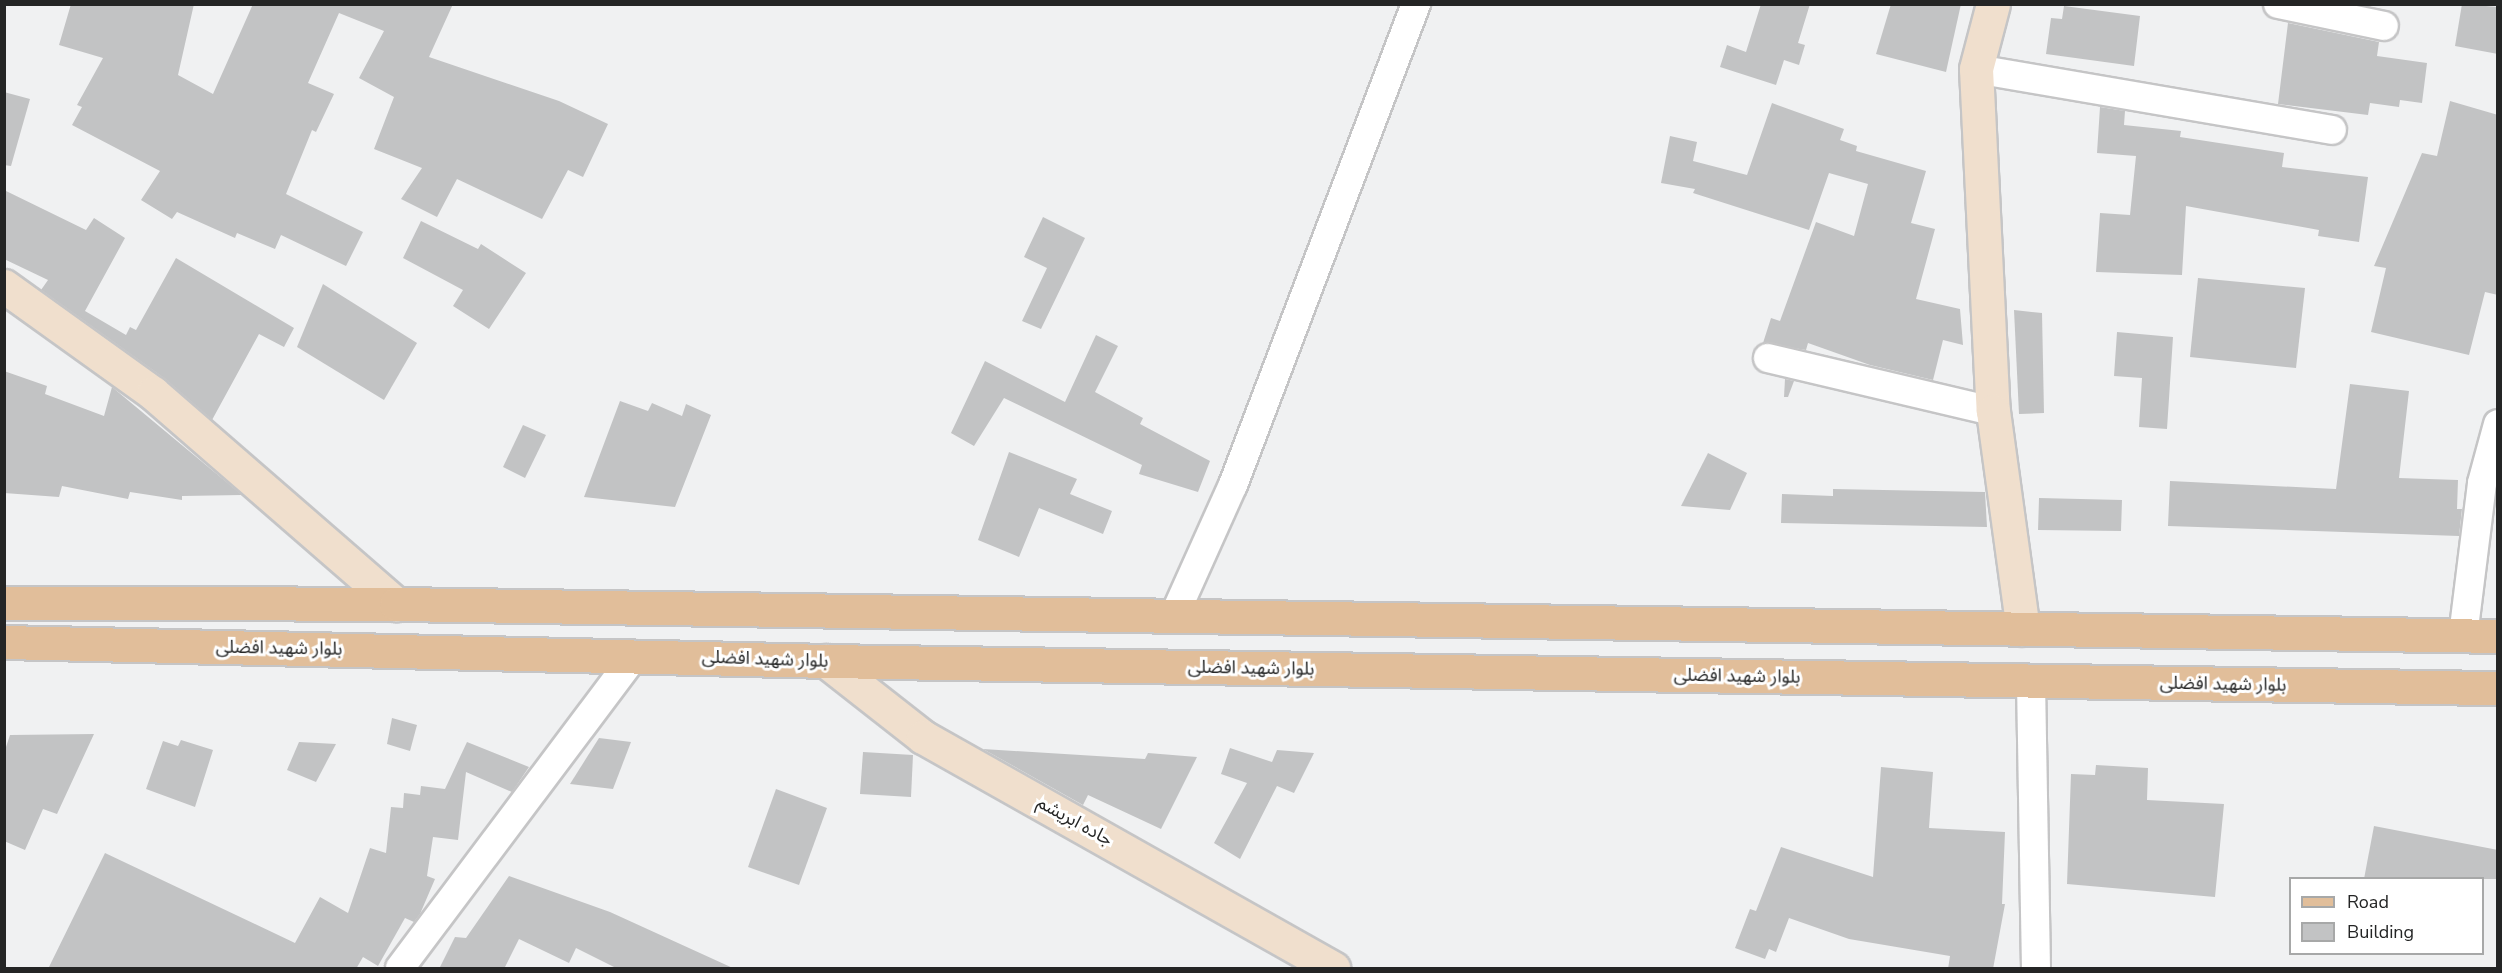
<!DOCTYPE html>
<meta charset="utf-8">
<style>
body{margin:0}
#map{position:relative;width:2502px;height:973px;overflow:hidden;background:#f0f1f2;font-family:"Nunito Sans","Noto Sans Arabic",sans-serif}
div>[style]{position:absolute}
.building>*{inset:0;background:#c2c3c4}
.roads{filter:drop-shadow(2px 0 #c5c5c6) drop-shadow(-2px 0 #c5c5c6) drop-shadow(0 2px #c5c5c6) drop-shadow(0 -2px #c5c5c6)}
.street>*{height:28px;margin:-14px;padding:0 14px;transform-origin:14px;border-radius:14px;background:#fff}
.secondary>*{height:33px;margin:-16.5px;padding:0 16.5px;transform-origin:16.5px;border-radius:16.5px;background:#f0dfcd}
.primary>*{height:33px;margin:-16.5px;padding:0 16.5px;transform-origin:16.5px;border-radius:16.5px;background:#e1be9a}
span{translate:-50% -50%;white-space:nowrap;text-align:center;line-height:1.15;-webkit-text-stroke:6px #fff;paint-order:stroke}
.street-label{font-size:18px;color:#242525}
.frame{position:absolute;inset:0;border:6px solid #242525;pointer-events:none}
.legend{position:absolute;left:2289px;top:877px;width:195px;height:78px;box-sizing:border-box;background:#fff;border:2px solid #a7a8a8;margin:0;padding:8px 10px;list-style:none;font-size:18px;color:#242525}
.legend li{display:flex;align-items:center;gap:12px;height:30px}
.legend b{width:30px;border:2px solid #a7a8a8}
</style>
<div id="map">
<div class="building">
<div style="clip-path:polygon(71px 4px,194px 4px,178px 75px,213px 94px,253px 4px,453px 4px,429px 57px,559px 101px,608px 124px,583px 177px,568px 170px,542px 219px,457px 179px,437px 217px,401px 199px,422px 168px,374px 149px,394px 97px,359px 78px,384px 31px,339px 13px,308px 83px,334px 94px,316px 132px,312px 130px,286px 194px,363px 232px,346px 266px,281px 235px,275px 249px,237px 233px,235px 238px,177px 212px,172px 219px,141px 200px,160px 171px,72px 125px,82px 107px,77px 105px,103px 58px,59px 45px)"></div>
<div style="clip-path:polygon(1761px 4px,1810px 4px,1798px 43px,1805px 45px,1799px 65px,1784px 60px,1776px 85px,1720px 67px,1727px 45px,1746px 52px)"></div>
<div style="clip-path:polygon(1891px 4px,1961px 4px,1946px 72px,1876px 54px)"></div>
<div style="clip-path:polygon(2462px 4px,2498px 7px,2498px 54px,2455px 46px)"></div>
<div style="clip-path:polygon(2064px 6px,2140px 16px,2134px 66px,2046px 54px,2051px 18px,2062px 19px)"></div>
<div style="clip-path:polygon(2288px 23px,2379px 42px,2377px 56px,2427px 63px,2422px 103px,2400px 100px,2399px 107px,2370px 103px,2368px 115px,2278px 104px)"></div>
<div style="clip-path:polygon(4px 92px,30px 99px,11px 166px,4px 165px)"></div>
<div style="clip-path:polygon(2450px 101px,2498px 115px,2498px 295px,2485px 292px,2469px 355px,2371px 332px,2386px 268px,2374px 266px,2422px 153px,2437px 156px)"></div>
<div style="clip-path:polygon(1772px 103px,1844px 129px,1840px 140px,1857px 146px,1856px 151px,1926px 171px,1911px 223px,1935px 229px,1916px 299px,1960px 309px,1963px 345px,1943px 340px,1933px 380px,1870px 365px,1808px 343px,1806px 350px,1763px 343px,1771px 318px,1780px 321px,1816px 222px,1854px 236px,1868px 184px,1829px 173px,1809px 230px,1693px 193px,1695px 189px,1661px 183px,1670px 136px,1697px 142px,1693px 161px,1747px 175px)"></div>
<div style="clip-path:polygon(2100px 107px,2125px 111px,2124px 125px,2181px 131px,2180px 137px,2284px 153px,2282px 167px,2368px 177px,2359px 242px,2318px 236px,2319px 230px,2186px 206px,2182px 275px,2096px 272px,2100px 213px,2130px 215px,2136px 156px,2097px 153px)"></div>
<div style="clip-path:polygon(4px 190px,86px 230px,94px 218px,125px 238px,85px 311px,126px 335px,130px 327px,136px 330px,176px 258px,294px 328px,284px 347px,259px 334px,212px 420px,164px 378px,41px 290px,48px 280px,4px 259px)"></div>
<div style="clip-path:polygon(1043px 217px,1085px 238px,1041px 329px,1022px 321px,1047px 268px,1024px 257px)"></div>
<div style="clip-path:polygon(421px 221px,478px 249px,481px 244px,526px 273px,489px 329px,453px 306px,463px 290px,403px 258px)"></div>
<div style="clip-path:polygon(2198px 278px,2305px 288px,2296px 368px,2190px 357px)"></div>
<div style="clip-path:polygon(323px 284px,417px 343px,384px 400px,297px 347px)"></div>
<div style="clip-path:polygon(2014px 310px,2042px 313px,2044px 413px,2019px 414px)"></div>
<div style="clip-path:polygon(2117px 332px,2173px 337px,2167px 429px,2139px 427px,2142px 378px,2114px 376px)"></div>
<div style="clip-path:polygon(1096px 335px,1118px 346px,1095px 392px,1143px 418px,1140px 424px,1210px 461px,1198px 492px,1139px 474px,1142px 465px,1004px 398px,974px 446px,951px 433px,985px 361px,1065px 402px)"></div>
<div style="clip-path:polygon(4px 371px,47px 386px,45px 394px,104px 416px,112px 387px,242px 495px,182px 496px,182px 500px,130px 492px,128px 499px,62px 486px,59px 497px,4px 493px)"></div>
<div style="clip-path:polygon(1785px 379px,1794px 381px,1788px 397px,1784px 397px)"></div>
<div style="clip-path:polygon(2350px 384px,2409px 391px,2399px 478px,2458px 480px,2457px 509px,2462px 509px,2459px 536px,2168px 526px,2170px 481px,2336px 489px)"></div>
<div style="clip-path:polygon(620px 401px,648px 411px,652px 403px,682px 416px,686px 404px,711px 415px,675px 507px,584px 497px)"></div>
<div style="clip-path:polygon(523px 425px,546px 435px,525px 478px,503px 467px)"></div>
<div style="clip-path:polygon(1009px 452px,1077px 479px,1070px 494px,1112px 511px,1103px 534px,1039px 508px,1019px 557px,978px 540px)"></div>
<div style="clip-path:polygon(1708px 453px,1747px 473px,1730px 510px,1681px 506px)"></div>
<div style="clip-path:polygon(1833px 489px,1985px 492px,1987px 527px,1781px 523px,1782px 494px,1833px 496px)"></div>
<div style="clip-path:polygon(2039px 498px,2122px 500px,2121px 531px,2038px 530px)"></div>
<div style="clip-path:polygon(392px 718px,417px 725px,410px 751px,387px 744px)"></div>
<div style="clip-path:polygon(94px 734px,57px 814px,43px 809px,25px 850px,4px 841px,4px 753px,10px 735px)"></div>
<div style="clip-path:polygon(599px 738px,631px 742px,613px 789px,570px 784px)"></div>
<div style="clip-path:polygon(181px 740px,213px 750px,195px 807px,146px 789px,163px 741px,178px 746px)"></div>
<div style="clip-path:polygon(299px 742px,336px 744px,316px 782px,287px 770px)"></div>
<div style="clip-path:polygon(467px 742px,529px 767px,512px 792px,466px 772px,458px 840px,433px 837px,427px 876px,435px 879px,420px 914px,414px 922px,405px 918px,378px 966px,363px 957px,356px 969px,48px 969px,105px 853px,295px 943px,320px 897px,348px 913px,370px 848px,386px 853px,391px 807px,403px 808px,404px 793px,420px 795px,421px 786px,445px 789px)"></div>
<div style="clip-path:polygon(1230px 748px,1272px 762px,1277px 750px,1314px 753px,1294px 793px,1277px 786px,1240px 859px,1214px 843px,1247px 783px,1221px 774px)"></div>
<div style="clip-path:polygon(983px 749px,1145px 759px,1148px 753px,1197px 757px,1161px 829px,1088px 795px,1083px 805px)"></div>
<div style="clip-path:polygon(863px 752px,913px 755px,911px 797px,860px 794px)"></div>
<div style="clip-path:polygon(2096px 765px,2148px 768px,2147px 800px,2224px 804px,2215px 897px,2067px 884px,2071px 774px,2095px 775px)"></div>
<div style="clip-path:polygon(1881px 767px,1933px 772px,1929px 828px,2005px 832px,2002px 904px,2005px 904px,1993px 969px,1948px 969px,1950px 956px,1849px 939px,1789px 918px,1776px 952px,1769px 949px,1765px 959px,1735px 948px,1750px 909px,1756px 911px,1781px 847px,1873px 877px)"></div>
<div style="clip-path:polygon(776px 789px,827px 808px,799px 885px,748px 867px)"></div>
<div style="clip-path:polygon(2374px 826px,2498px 850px,2498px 879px,2364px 879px)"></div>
<div style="clip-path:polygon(509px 876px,610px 912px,735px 969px,618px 969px,576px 948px,569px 963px,519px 939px,504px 969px,439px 969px,455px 937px,466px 938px)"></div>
</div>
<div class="roads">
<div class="street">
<div style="left:2278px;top:4px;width:108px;rotate:11.7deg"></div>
<div style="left:1976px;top:69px;width:361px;rotate:9.7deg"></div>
<div style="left:1768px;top:358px;width:231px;rotate:13.3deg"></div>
<div style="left:1174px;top:616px;width:144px;rotate:-65.8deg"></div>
<div style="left:1233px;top:485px;width:515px;rotate:-69.17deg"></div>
<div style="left:2463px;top:636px;width:154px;rotate:-82.9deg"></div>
<div style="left:2482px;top:483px;width:61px;rotate:-74.8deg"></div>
<div style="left:2031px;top:682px;width:286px;rotate:89deg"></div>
<div style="left:400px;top:968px;width:391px;rotate:-53.1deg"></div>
</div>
<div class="secondary">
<div style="left:1993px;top:4px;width:67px;rotate:104.7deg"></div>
<div style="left:1976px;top:69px;width:342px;rotate:87.2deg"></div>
<div style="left:1993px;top:411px;width:220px;rotate:82.2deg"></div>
<div style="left:4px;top:286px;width:183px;rotate:35.7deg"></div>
<div style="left:153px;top:393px;width:322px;rotate:41deg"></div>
<div style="left:826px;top:661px;width:123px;rotate:38.1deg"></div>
<div style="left:923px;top:737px;width:471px;rotate:29.4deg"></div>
</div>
<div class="primary">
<div style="left:4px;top:603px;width:392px;rotate:0.1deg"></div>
<div style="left:396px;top:604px;width:2102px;rotate:0.87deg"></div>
<div style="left:4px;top:642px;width:822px;rotate:1.32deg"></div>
<div style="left:826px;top:661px;width:1672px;rotate:0.93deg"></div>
</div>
</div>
<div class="street-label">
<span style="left:279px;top:648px;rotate:1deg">بلوار شهید افضلی</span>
<span style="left:765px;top:659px;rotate:2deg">بلوار شهید افضلی</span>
<span style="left:1251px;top:668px;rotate:1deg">بلوار شهید افضلی</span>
<span style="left:1737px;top:676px;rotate:1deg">بلوار شهید افضلی</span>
<span style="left:2223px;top:684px;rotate:1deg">بلوار شهید افضلی</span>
<span style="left:1075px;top:821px;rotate:29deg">جاده ابریشم</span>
</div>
<div class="frame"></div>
<ul class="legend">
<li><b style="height:8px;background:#e1be9a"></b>Road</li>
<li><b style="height:16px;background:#c2c3c4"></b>Building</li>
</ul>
</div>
